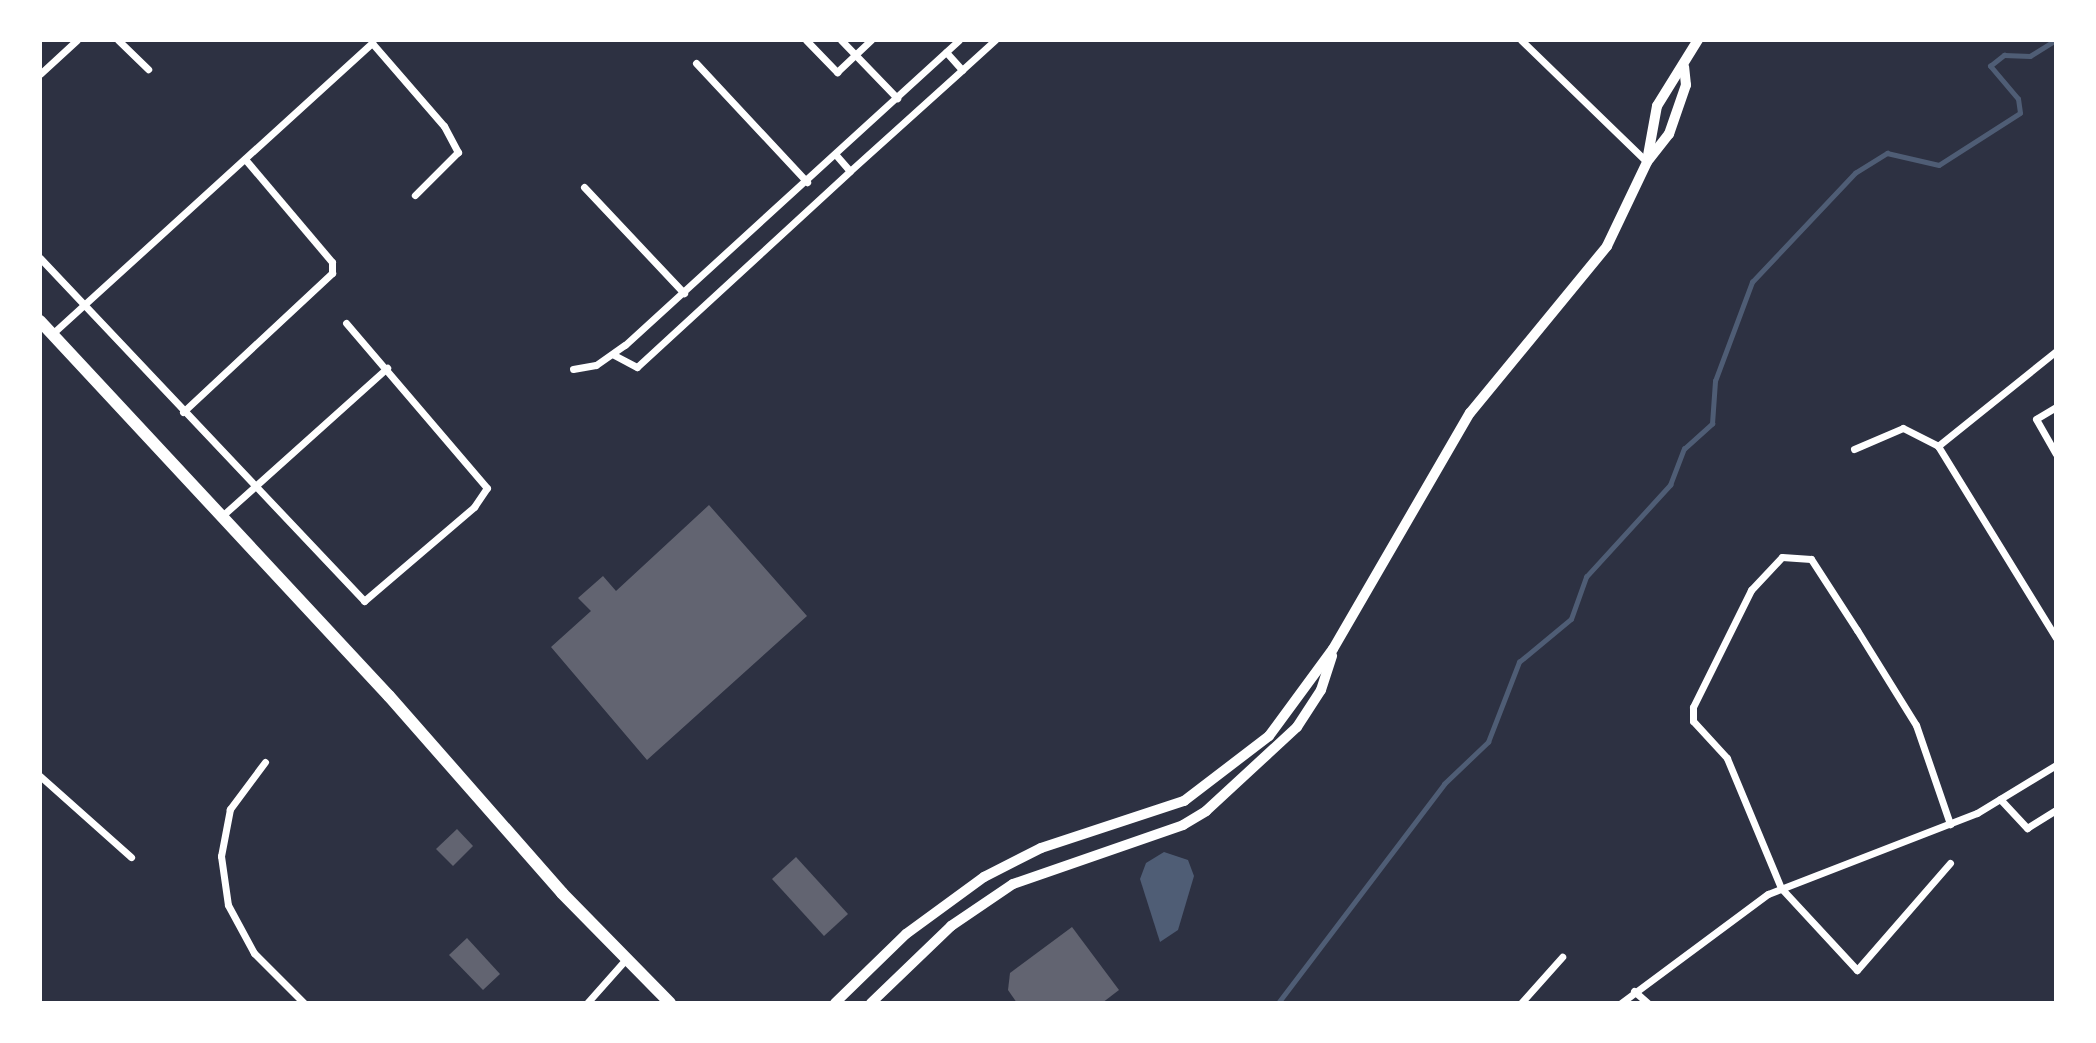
<!DOCTYPE html>
<style>
body{margin:0}
#map{position:relative;width:2096px;height:1043px;overflow:hidden;background:#2d3142;font-family:Georgia,serif}
div>[style]{position:absolute}
.water>*{inset:0;background:#4f5d75}
.stream>*{height:4.5px;margin:-2.25px;padding:0 2.25px;transform-origin:2.25px;border-radius:2.25px;background:#4f5d75}
.building>*{inset:0;background:#626471}
.minor>*{height:7px;margin:-3.5px;padding:0 3.5px;transform-origin:3.5px;border-radius:3.5px;background:#fff}
.secondary>*{height:10px;margin:-5px;padding:0 5px;transform-origin:5px;border-radius:5px;background:#fff}
.primary>*{height:12px;margin:-6px;padding:0 6px;transform-origin:6px;border-radius:6px;background:#fff}
span{translate:-50% -50%;white-space:nowrap;text-align:center;line-height:1.15;-webkit-text-stroke:7px #fff;paint-order:stroke}
.frame{position:absolute;inset:0;border:42px solid #fff;pointer-events:none}
</style>
<div id="map">
<div class="water">
<div style="clip-path:polygon(1164px 852px,1188px 860px,1194px 876px,1178px 930px,1160px 942px,1140px 879px,1146px 863px)"></div>
</div>
<div class="stream">
<div style="left:1278px;top:1003px;width:275px;rotate:-52.8deg"></div>
<div style="left:1444px;top:784px;width:61px;rotate:-43.7deg"></div>
<div style="left:1488px;top:742px;width:86px;rotate:-68.8deg"></div>
<div style="left:1519px;top:662px;width:67px;rotate:-39.6deg"></div>
<div style="left:1571px;top:619px;width:45px;rotate:-70.3deg"></div>
<div style="left:1586px;top:577px;width:125px;rotate:-47.6deg"></div>
<div style="left:1670px;top:485px;width:39px;rotate:-69deg"></div>
<div style="left:1684px;top:449px;width:38px;rotate:-42deg"></div>
<div style="left:1712px;top:424px;width:43px;rotate:-86deg"></div>
<div style="left:1715px;top:381px;width:106px;rotate:-69.5deg"></div>
<div style="left:1752px;top:282px;width:150px;rotate:-46.6deg"></div>
<div style="left:1855px;top:173px;width:38px;rotate:-32deg"></div>
<div style="left:1887px;top:153px;width:53px;rotate:13deg"></div>
<div style="left:1939px;top:165px;width:96px;rotate:-32.7deg"></div>
<div style="left:2020px;top:113px;width:14px;rotate:-98deg"></div>
<div style="left:2018px;top:99px;width:43px;rotate:-130.3deg"></div>
<div style="left:1990px;top:66px;width:18px;rotate:-38deg"></div>
<div style="left:2004px;top:55px;width:26px;rotate:2deg"></div>
<div style="left:2030px;top:56px;width:31px;rotate:-32deg"></div>
</div>
<div class="building">
<div style="clip-path:polygon(709px 505px,807px 616px,647px 760px,551px 647px,591px 611px,578px 598px,603px 576px,616px 591px)"></div>
<div style="clip-path:polygon(457px 829px,473px 846px,453px 866px,436px 849px)"></div>
<div style="clip-path:polygon(796px 857px,848px 914px,824px 936px,772px 879px)"></div>
<div style="clip-path:polygon(1072px 927px,1119px 990px,1102px 1003px,1017px 1003px,1008px 990px,1010px 973px)"></div>
<div style="clip-path:polygon(467px 938px,500px 974px,483px 990px,449px 955px)"></div>
</div>
<div class="minor">
<div style="left:118px;top:40px;width:42px;rotate:44deg"></div>
<div style="left:806px;top:40px;width:45px;rotate:45.9deg"></div>
<div style="left:837px;top:72px;width:47px;rotate:-43.3deg"></div>
<div style="left:841px;top:40px;width:81px;rotate:46deg"></div>
<div style="left:1521px;top:40px;width:175px;rotate:44.1deg"></div>
<div style="left:946px;top:52px;width:24px;rotate:48deg"></div>
<div style="left:962px;top:70px;width:45px;rotate:-42.3deg"></div>
<div style="left:696px;top:63px;width:163px;rotate:47deg"></div>
<div style="left:40px;top:74px;width:50px;rotate:-42.6deg"></div>
<div style="left:836px;top:155px;width:21px;rotate:49deg"></div>
<div style="left:850px;top:171px;width:151px;rotate:-42deg"></div>
<div style="left:584px;top:187px;width:146px;rotate:46.7deg"></div>
<div style="left:40px;top:258px;width:472px;rotate:46.6deg"></div>
<div style="left:364px;top:601px;width:145px;rotate:-40.5deg"></div>
<div style="left:474px;top:507px;width:23px;rotate:-56deg"></div>
<div style="left:487px;top:488px;width:217px;rotate:-130.5deg"></div>
<div style="left:52px;top:334px;width:433px;rotate:-42.3deg"></div>
<div style="left:372px;top:43px;width:110px;rotate:49.1deg"></div>
<div style="left:444px;top:126px;width:30px;rotate:62deg"></div>
<div style="left:458px;top:152px;width:61px;rotate:135deg"></div>
<div style="left:614px;top:355px;width:26px;rotate:28deg"></div>
<div style="left:637px;top:367px;width:289px;rotate:-42.6deg"></div>
<div style="left:573px;top:369px;width:23px;rotate:-10deg"></div>
<div style="left:596px;top:365px;width:35px;rotate:-35deg"></div>
<div style="left:625px;top:345px;width:452px;rotate:-42.4deg"></div>
<div style="left:2056px;top:407px;width:23px;rotate:149deg"></div>
<div style="left:2036px;top:419px;width:40px;rotate:60.3deg"></div>
<div style="left:183px;top:412px;width:204px;rotate:-43deg"></div>
<div style="left:332px;top:273px;width:11px;rotate:-90deg"></div>
<div style="left:332px;top:262px;width:135px;rotate:-130.2deg"></div>
<div style="left:1938px;top:446px;width:151px;rotate:-38.8deg"></div>
<div style="left:1854px;top:449px;width:53px;rotate:-23.2deg"></div>
<div style="left:1903px;top:428px;width:39px;rotate:27deg"></div>
<div style="left:1938px;top:446px;width:225px;rotate:58.4deg"></div>
<div style="left:222px;top:516px;width:222px;rotate:-41.9deg"></div>
<div style="left:265px;top:762px;width:59px;rotate:126.7deg"></div>
<div style="left:230px;top:809px;width:48px;rotate:100.8deg"></div>
<div style="left:221px;top:856px;width:49px;rotate:81.9deg"></div>
<div style="left:228px;top:905px;width:55px;rotate:61.6deg"></div>
<div style="left:254px;top:953px;width:71px;rotate:45deg"></div>
<div style="left:40px;top:776px;width:122px;rotate:41.7deg"></div>
<div style="left:2000px;top:799px;width:40px;rotate:47deg"></div>
<div style="left:2027px;top:828px;width:34px;rotate:-32deg"></div>
<div style="left:1950px;top:863px;width:142px;rotate:131deg"></div>
<div style="left:1857px;top:970px;width:112px;rotate:-132.8deg"></div>
<div style="left:1781px;top:888px;width:141px;rotate:-112.6deg"></div>
<div style="left:1727px;top:758px;width:50px;rotate:-132.6deg"></div>
<div style="left:1693px;top:721px;width:14px;rotate:-90deg"></div>
<div style="left:1693px;top:707px;width:131px;rotate:-63.6deg"></div>
<div style="left:1751px;top:590px;width:45px;rotate:-46.8deg"></div>
<div style="left:1782px;top:557px;width:29px;rotate:4deg"></div>
<div style="left:1811px;top:559px;width:85px;rotate:57.1deg"></div>
<div style="left:1857px;top:630px;width:112px;rotate:58.2deg"></div>
<div style="left:1916px;top:725px;width:105px;rotate:71deg"></div>
<div style="left:1634px;top:991px;width:18px;rotate:41deg"></div>
<div style="left:587px;top:1003px;width:59px;rotate:-48.4deg"></div>
<div style="left:1521px;top:1003px;width:62px;rotate:-48.3deg"></div>
<div style="left:1621px;top:1003px;width:183px;rotate:-36.6deg"></div>
<div style="left:1768px;top:894px;width:224px;rotate:-21.2deg"></div>
<div style="left:1977px;top:813px;width:92px;rotate:-31.3deg"></div>
</div>
<div class="secondary">
<div style="left:1647px;top:161px;width:56px;rotate:-79.7deg"></div>
<div style="left:1657px;top:106px;width:78px;rotate:-58.2deg"></div>
<div style="left:835px;top:1003px;width:99px;rotate:-44.2deg"></div>
<div style="left:906px;top:934px;width:97px;rotate:-36.2deg"></div>
<div style="left:984px;top:877px;width:64px;rotate:-27deg"></div>
<div style="left:1041px;top:848px;width:151px;rotate:-18.2deg"></div>
<div style="left:1184px;top:801px;width:107px;rotate:-37.4deg"></div>
<div style="left:1269px;top:736px;width:108px;rotate:-53.7deg"></div>
<div style="left:1333px;top:649px;width:273px;rotate:-59.9deg"></div>
<div style="left:1470px;top:413px;width:216px;rotate:-50.6deg"></div>
<div style="left:1607px;top:246px;width:93px;rotate:-64.5deg"></div>
<div style="left:1647px;top:162px;width:36px;rotate:-52deg"></div>
<div style="left:1669px;top:134px;width:52px;rotate:-70.9deg"></div>
<div style="left:1686px;top:85px;width:18px;rotate:-96deg"></div>
<div style="left:871px;top:1003px;width:111px;rotate:-43.9deg"></div>
<div style="left:951px;top:926px;width:75px;rotate:-34.1deg"></div>
<div style="left:1013px;top:884px;width:180px;rotate:-19.1deg"></div>
<div style="left:1183px;top:825px;width:27px;rotate:-31deg"></div>
<div style="left:1206px;top:811px;width:124px;rotate:-42.7deg"></div>
<div style="left:1297px;top:727px;width:44px;rotate:-57deg"></div>
<div style="left:1321px;top:690px;width:36px;rotate:-72deg"></div>
</div>
<div class="primary">
<div style="left:40px;top:321px;width:512px;rotate:47.06deg"></div>
<div style="left:389px;top:696px;width:262px;rotate:48.7deg"></div>
<div style="left:562px;top:893px;width:154px;rotate:45.5deg"></div>
</div>
<div class="frame"></div>
</div>
